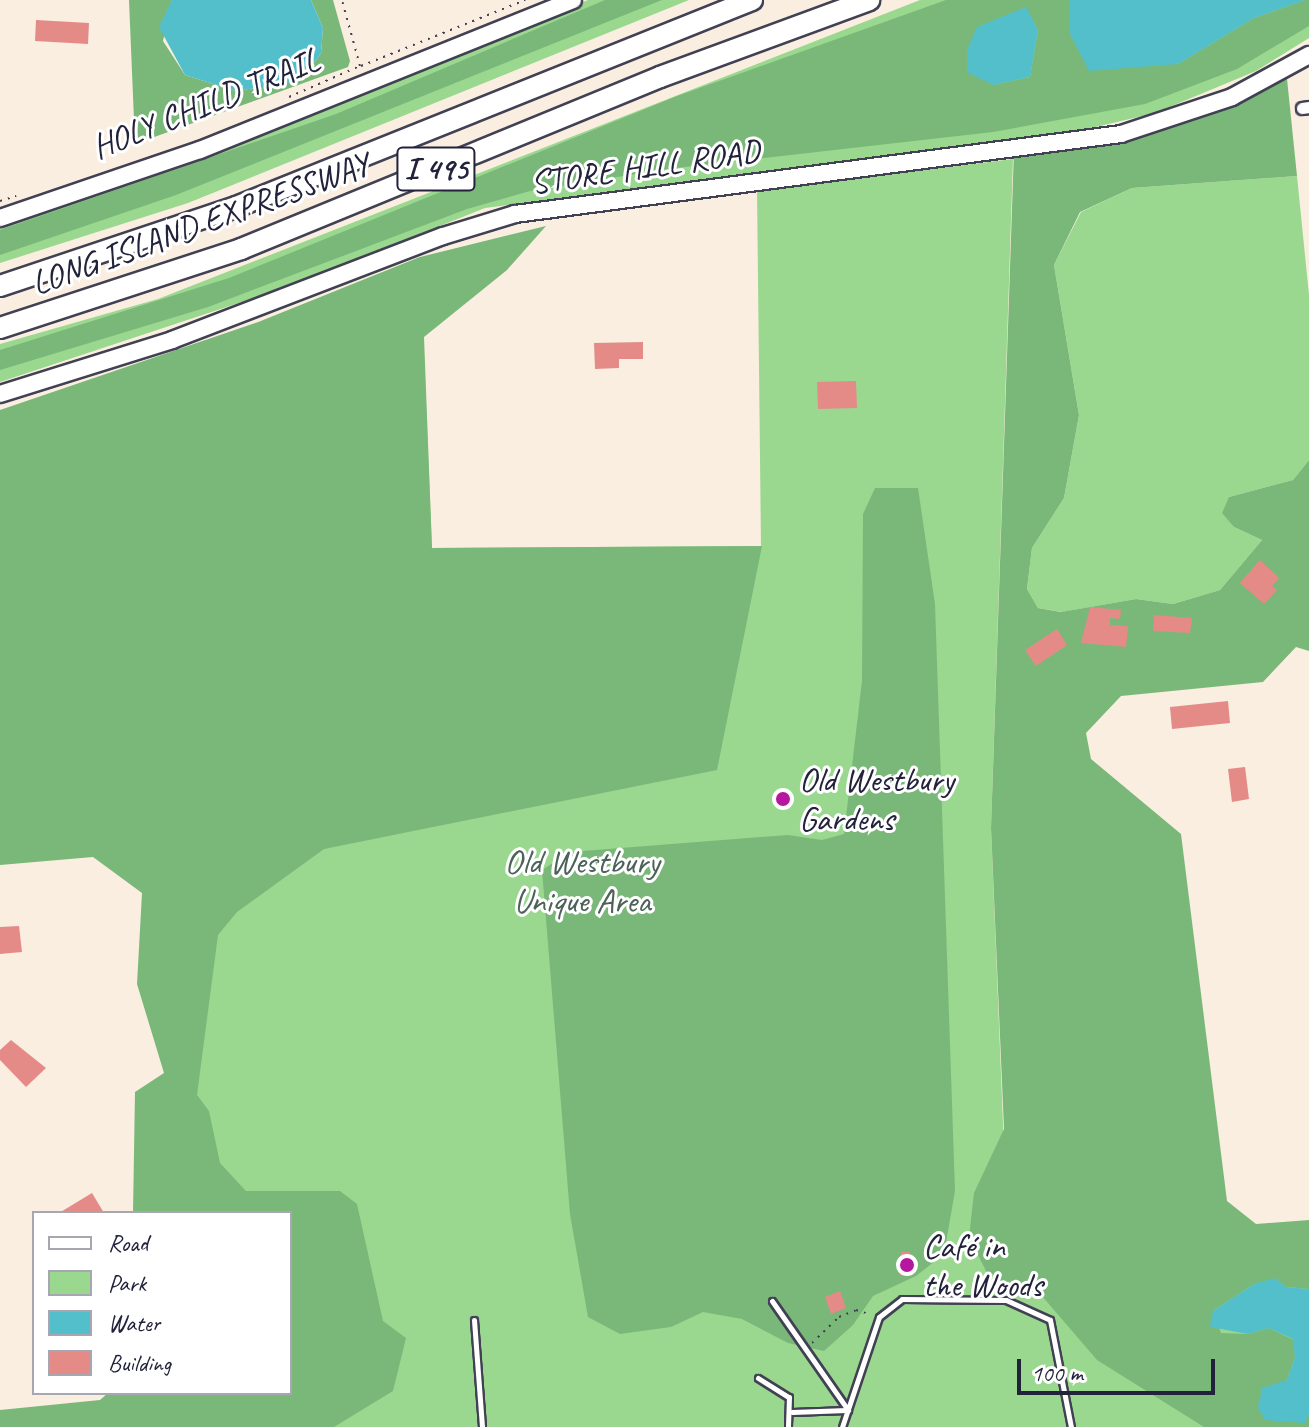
<!DOCTYPE html>
<meta charset="utf-8">
<style>
body{margin:0}
#map{position:relative;width:1309px;height:1427px;overflow:hidden;background:#f9eedf;font-family:Caveat,sans-serif}
div>[style]{position:absolute}
.green>*{inset:0;background:#99d88e}
.forest>*{inset:0;background:#7ab879}
.water>*{inset:0;background:#52bfcb}
.building>*{inset:0;background:#e48b88}
.path>*{height:2px;margin-top:-1px;transform-origin:0;background:repeating-linear-gradient(90deg,#424154 0 2px,transparent 0 8px)}
.roads{filter:drop-shadow(2px 0 #424154) drop-shadow(-2px 0 #424154) drop-shadow(0 2px #424154) drop-shadow(0 -2px #424154)}
.lane>*{height:5px;margin:-2.5px;padding:0 2.5px;transform-origin:2.5px;border-radius:2.5px;background:#fff}
.street>*{height:11px;margin:-5.5px;padding:0 5.5px;transform-origin:5.5px;border-radius:5.5px;background:#fff}
.secondary>*{height:16px;margin:-8px;padding:0 8px;transform-origin:8px;border-radius:8px;background:#fff}
.highway>*{height:20px;margin:-10px;padding:0 10px;transform-origin:10px;border-radius:10px;background:#fff}
.dots>*{width:22px;height:22px;translate:-50% -50%;box-sizing:border-box;border:4px solid #fff;border-radius:50%}
span{translate:-50% -50%;white-space:nowrap;text-align:center;line-height:1.15;-webkit-text-stroke:6px #fff;paint-order:stroke}
.shield-label span{padding:2px 6px;background:#fff;border:2px solid;border-radius:6px;-webkit-text-stroke-width:0}
.shield-label{font-size:32px;color:#22223b;font-weight:700}
.street-label{font-size:34px;color:#22223b}
.poi-label{font-size:34px;color:#22223b}
.left{translate:0 -50%;text-align:left}
.park-label{font-size:34px;color:#4c6258}
.legend{position:absolute;left:32px;top:1211px;width:260px;height:184px;box-sizing:border-box;background:#fff;border:2px solid #a7a7b1;margin:0;padding:10px 14px;list-style:none;font-size:24px;color:#22223b}
.legend li{display:flex;align-items:center;gap:16px;height:40px}
.legend b{width:40px;border:2px solid #a7a7b1}
.scale{position:absolute;left:1017px;top:1359px;width:198px;height:36px;box-sizing:border-box;border:4px solid #22223b;border-top:0;padding-left:10px;font-size:24px;line-height:28px;white-space:nowrap;color:#22223b;-webkit-text-stroke:6px #fff;paint-order:stroke}
</style>
<div id="map">
<div class="green">
<div style="clip-path:polygon(588px 0,689px 0,188px 203px,0 263px,0 223px,176px 166px)"></div>
<div style="clip-path:polygon(920px 0,1309px 0,1309px 38px,1256px 71px,1155px 113px,1066px 134px,485px 208px,287px 287px,0 382px,0 344px,158px 299px)"></div>
<div style="clip-path:polygon(1013px 159px,991px 828px,1009px 1271px,1309px 1240px,1309px 1427px,75px 1427px,290px 1393px,290px 1213px,169px 1213px,261px 321px,420px 257px,432px 548px,761px 546px,757px 190px)"></div>
<div style="clip-path:polygon(1297px 176px,1309px 295px,1309px 460px,1293px 480px,1229px 497px,1234px 527px,1262px 540px,1220px 590px,1173px 604px,1136px 599px,1062px 612px,1038px 608px,1027px 589px,1032px 548px,1064px 498px,1079px 415px,1054px 265px,1081px 212px,1132px 188px)"></div>
</div>
<div class="forest">
<div style="clip-path:polygon(129px 0,172px 0,163px 41px,185px 75px,236px 91px,302px 80px,321px 53px,323px 28px,311px 0,333px 0,350px 61px,348px 67px,135px 144px)"></div>
<div style="clip-path:polygon(605px 0,662px 0,176px 195px,0 255px,0 230px,336px 114px)"></div>
<div style="clip-path:polygon(evenodd,946px 0,1070px 0,1070px 34px,1178px 64px,1254px 18px,1305px 0,1309px 0,1309px 26px,1237px 69px,1145px 104px,993px 132px,667px 169px,530px 191px,467px 209px,208px 307px,0 370px,0 350px,229px 278px,677px 96px,946px 0,1025px 8px,1038px 30px,1030px 77px,993px 85px,1025px 8px)"></div>
<div style="clip-path:polygon(1286px 69px,1297px 176px,1132px 188px,1080px 212px,1054px 265px,1079px 415px,1064px 498px,1032px 548px,1027px 589px,1038px 608px,1061px 612px,1136px 599px,1173px 604px,1220px 590px,1262px 540px,1234px 527px,1222px 513px,1229px 497px,1293px 480px,1309px 460px,1309px 651px,1296px 647px,1263px 682px,1121px 696px,1086px 733px,1091px 759px,1181px 834px,1227px 1201px,1256px 1224px,1309px 1220px,1309px 1289px,1254px 1284px,1213px 1311px,1221px 1333px,1248px 1334px,1269px 1328px,1294px 1340px,1295px 1357px,1287px 1380px,1304px 1423px,1309px 1414px,1309px 1427px,1204px 1427px,1097px 1360px,1042px 1296px,989px 1277px,969px 1237px,974px 1193px,1004px 1129px,991px 828px,1014px 150px,1121px 134px)"></div>
<div style="clip-path:polygon(546px 226px,507px 270px,424px 337px,432px 548px,762px 546px,717px 770px,324px 849px,237px 912px,218px 935px,197px 1095px,209px 1111px,220px 1163px,246px 1191px,340px 1191px,357px 1204px,383px 1321px,406px 1338px,393px 1391px,334px 1427px,0 1427px,0 1410px,100px 1400px,108px 1393px,290px 1393px,290px 1213px,133px 1213px,135px 1092px,164px 1073px,137px 984px,142px 893px,93px 857px,0 865px,0 410px,261px 321px,420px 257px)"></div>
<div style="clip-path:polygon(875px 488px,918px 488px,935px 604px,955px 1191px,944px 1254px,916px 1276px,873px 1296px,853px 1325px,824px 1351px,788px 1343px,742px 1319px,703px 1312px,671px 1327px,620px 1334px,588px 1317px,570px 1214px,542px 870px,570px 852px,788px 835px,822px 840px,844px 834px,862px 681px,863px 514px)"></div>
</div>
<div class="water">
<div style="clip-path:polygon(172px 0,311px 0,323px 28px,321px 53px,302px 80px,270px 86px,236px 91px,185px 75px,159px 27px)"></div>
<div style="clip-path:polygon(1070px 0,1305px 0,1254px 18px,1178px 64px,1089px 71px,1070px 34px)"></div>
<div style="clip-path:polygon(1026px 7px,1038px 30px,1030px 77px,993px 85px,967px 72px,967px 50px,977px 27px)"></div>
<div style="clip-path:polygon(1275px 1278px,1286px 1287px,1309px 1289px,1309px 1414px,1305px 1423px,1265px 1420px,1258px 1408px,1262px 1388px,1287px 1380px,1295px 1357px,1293px 1339px,1269px 1328px,1248px 1334px,1210px 1327px,1213px 1311px,1254px 1284px)"></div>
</div>
<div class="building">
<div style="clip-path:polygon(36px 20px,89px 23px,88px 44px,35px 41px)"></div>
<div style="clip-path:polygon(643px 342px,643px 359px,619px 359px,619px 368px,595px 369px,594px 343px)"></div>
<div style="clip-path:polygon(856px 381px,857px 408px,818px 409px,817px 382px)"></div>
<div style="clip-path:polygon(1260px 560px,1279px 578px,1272px 586px,1277px 590px,1264px 604px,1240px 583px)"></div>
<div style="clip-path:polygon(1090px 607px,1121px 610px,1120px 619px,1110px 618px,1110px 625px,1128px 626px,1126px 647px,1081px 643px)"></div>
<div style="clip-path:polygon(1154px 615px,1192px 618px,1190px 633px,1153px 631px)"></div>
<div style="clip-path:polygon(1057px 629px,1067px 645px,1036px 666px,1025px 650px)"></div>
<div style="clip-path:polygon(1228px 701px,1230px 723px,1172px 729px,1170px 707px)"></div>
<div style="clip-path:polygon(1245px 767px,1249px 799px,1232px 802px,1228px 769px)"></div>
<div style="clip-path:polygon(19px 926px,22px 952px,0 954px,0 927px)"></div>
<div style="clip-path:polygon(11px 1040px,46px 1068px,26px 1087px,0 1060px,0 1050px)"></div>
<div style="clip-path:polygon(92px 1193px,104px 1213px,59px 1213px)"></div>
<div style="clip-path:polygon(901px 1252px,910px 1252px,910px 1275px,900px 1275px)"></div>
<div style="clip-path:polygon(840px 1291px,846px 1308px,831px 1314px,825px 1297px)"></div>
</div>
<div class="path">
<div style="left:361px;top:66px;width:177px;rotate:-21.9deg"></div>
<div style="left:289px;top:97px;width:77px;rotate:-23.6deg"></div>
<div style="left:360px;top:66px;width:68px;rotate:-105.3deg"></div>
<div style="left:0;top:201px;width:17px;rotate:-17deg"></div>
<div style="left:812px;top:1343px;width:37px;rotate:-44deg"></div>
<div style="left:839px;top:1317px;width:18px;rotate:-22deg"></div>
<div style="left:856px;top:1310px;width:14px;rotate:17deg"></div>
</div>
<div class="roads">
<div class="lane">
<div style="left:772px;top:1301px;width:133px;rotate:55.1deg"></div>
<div style="left:474px;top:1320px;width:107px;rotate:85.7deg"></div>
<div style="left:758px;top:1378px;width:36px;rotate:32deg"></div>
<div style="left:789px;top:1397px;width:30px;rotate:92deg"></div>
<div style="left:792px;top:1412px;width:55px;rotate:-2.1deg"></div>
<div style="left:842px;top:1427px;width:116px;rotate:-71.4deg"></div>
<div style="left:879px;top:1317px;width:29px;rotate:-38deg"></div>
<div style="left:902px;top:1299px;width:104px;rotate:0.6deg"></div>
<div style="left:1006px;top:1300px;width:48px;rotate:24.4deg"></div>
<div style="left:1050px;top:1320px;width:109px;rotate:78.9deg"></div>
</div>
<div class="street">
<div style="left:1302px;top:108px;width:7px;rotate:-8deg"></div>
</div>
<div class="secondary">
<div style="left:0;top:218px;width:211px;rotate:-18.8deg"></div>
<div style="left:200px;top:150px;width:402px;rotate:-21.9deg"></div>
<div style="left:0;top:394px;width:180px;rotate:-17.4deg"></div>
<div style="left:172px;top:340px;width:290px;rotate:-21deg"></div>
<div style="left:443px;top:236px;width:75px;rotate:-17deg"></div>
<div style="left:515px;top:214px;width:611px;rotate:-7.52deg"></div>
<div style="left:1121px;top:134px;width:117px;rotate:-18.4deg"></div>
<div style="left:1232px;top:97px;width:88px;rotate:-28.6deg"></div>
</div>
<div class="highway">
<div style="left:0;top:286px;width:249px;rotate:-18.5deg"></div>
<div style="left:236px;top:207px;width:556px;rotate:-21.86deg"></div>
<div style="left:0;top:328px;width:254px;rotate:-18.1deg"></div>
<div style="left:241px;top:249px;width:453px;rotate:-22.3deg"></div>
<div style="left:660px;top:77px;width:223px;rotate:-20.2deg"></div>
</div>
</div>
<div class="dots">
<div style="left:783px;top:799px;background:#b5179e"></div>
<div style="left:907px;top:1265px;background:#b5179e"></div>
</div>
<div class="shield-label">
<span style="left:436px;top:169px">I 495</span>
</div>
<div class="street-label">
<span style="left:205px;top:103px;rotate:-22deg">HOLY CHILD TRAIL</span>
<span style="left:645px;top:166px;rotate:-8deg">STORE HILL ROAD</span>
<span style="left:200px;top:223px;rotate:-20deg">LONG ISLAND EXPRESSWAY</span>
</div>
<div class="poi-label">
<span class="left" style="left:799px;top:799px">Old Westbury<br>Gardens</span>
<span class="left" style="left:923px;top:1265px">Café in<br>the Woods</span>
</div>
<div class="park-label">
<span style="left:582px;top:881px">Old Westbury<br>Unique Area</span>
</div>
<ul class="legend">
<li><b style="height:10px;background:#fff"></b>Road</li>
<li><b style="height:22px;background:#99d88e"></b>Park</li>
<li><b style="height:22px;background:#52bfcb"></b>Water</li>
<li><b style="height:22px;background:#e48b88"></b>Building</li>
</ul>
<div class="scale">100 m</div>
</div>
